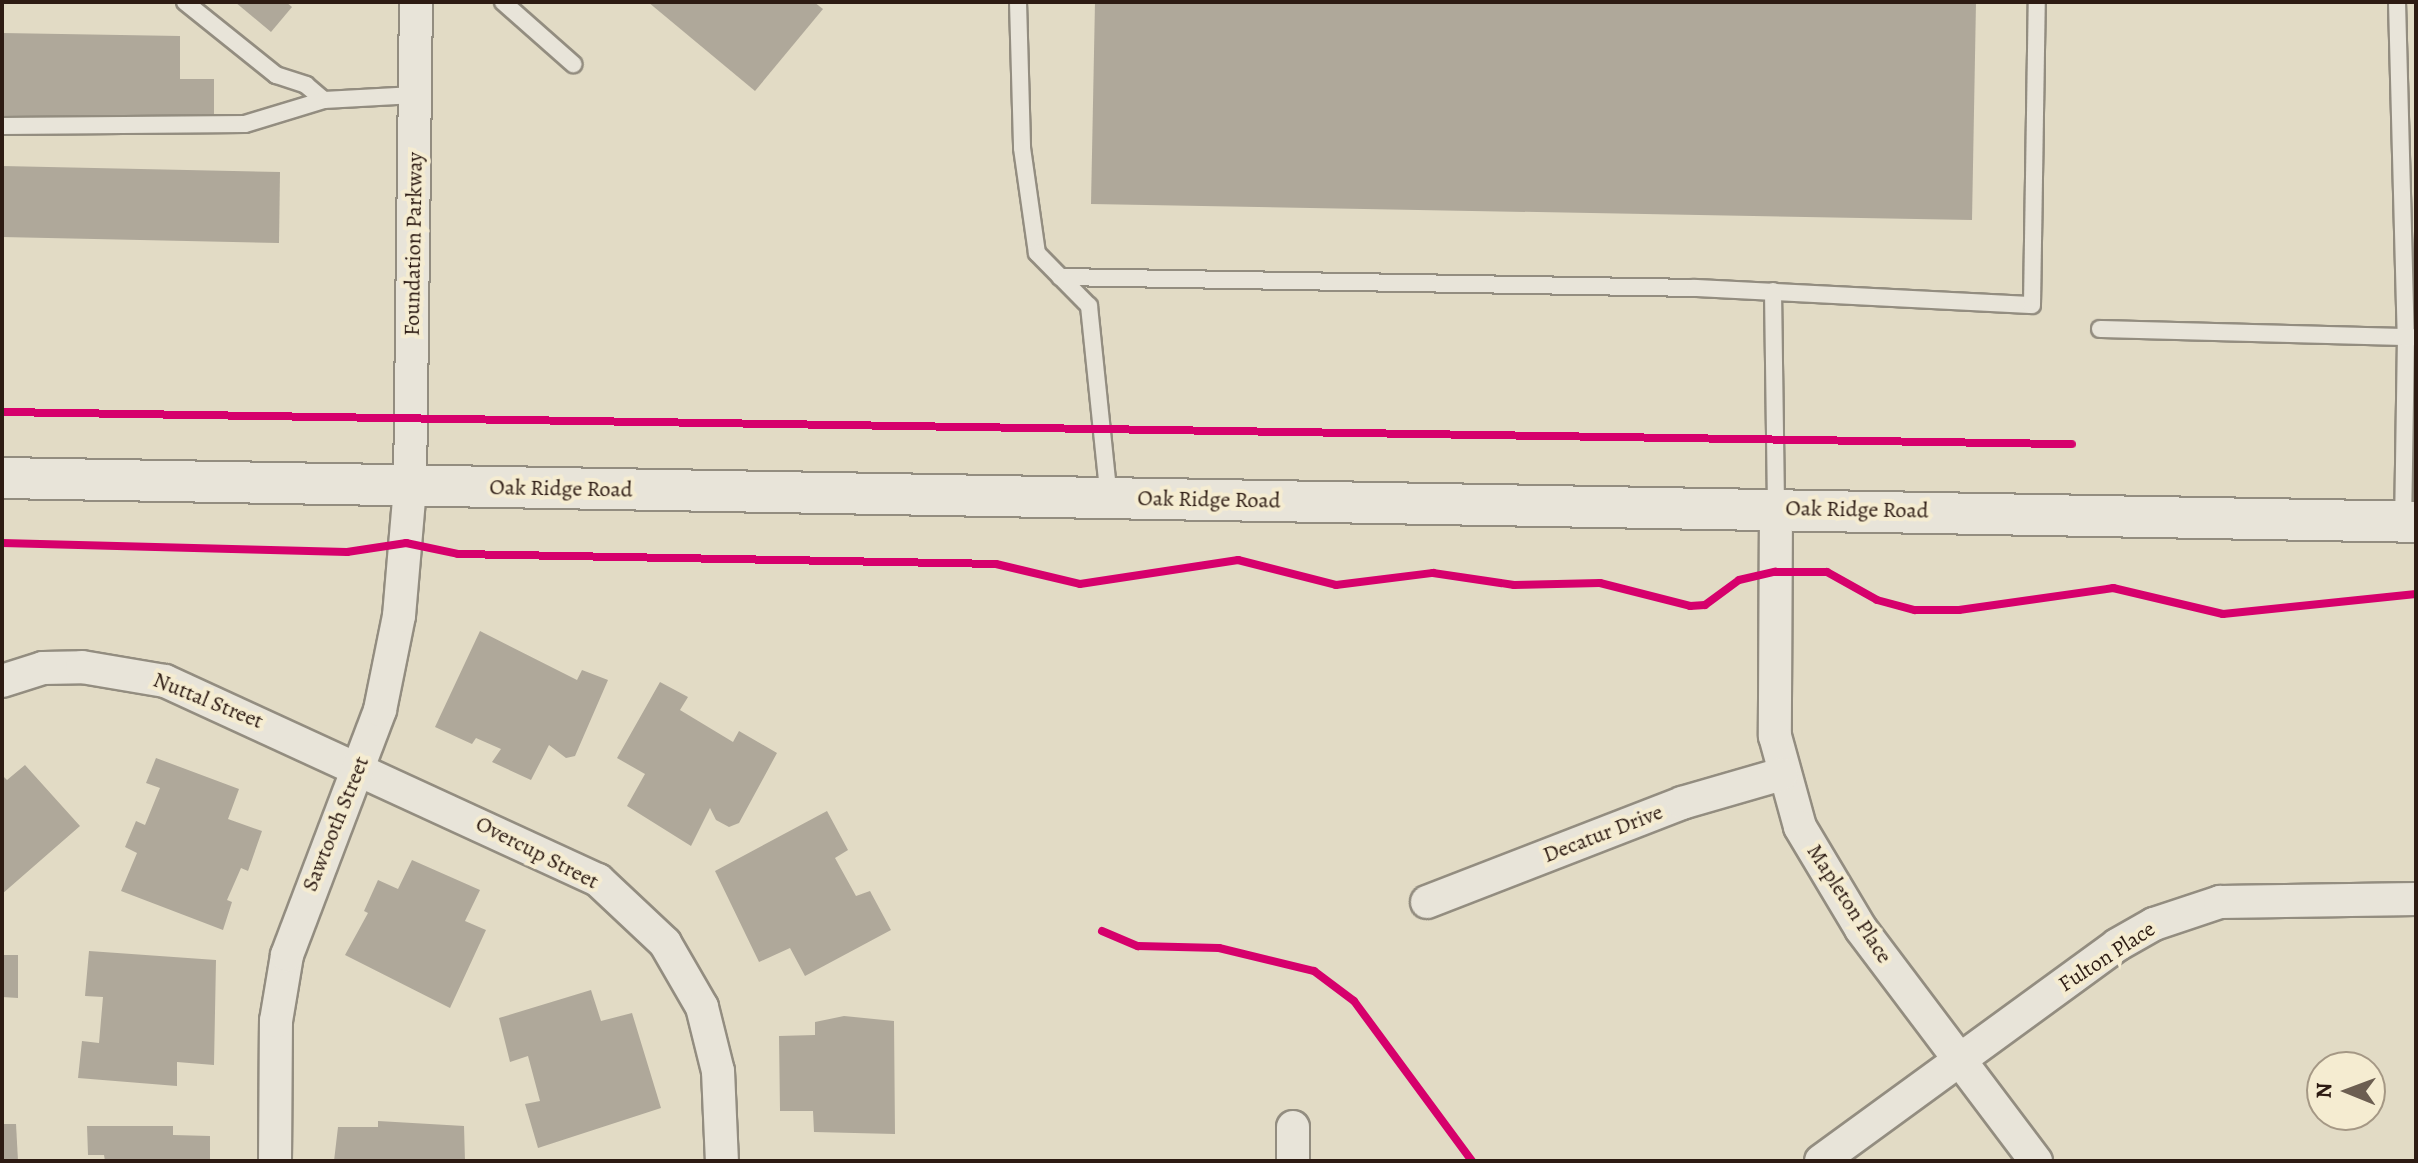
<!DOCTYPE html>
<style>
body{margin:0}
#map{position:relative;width:2418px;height:1163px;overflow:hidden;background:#e2dbc5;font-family:Alegreya,serif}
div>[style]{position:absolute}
.building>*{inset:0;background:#afa89a}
.roads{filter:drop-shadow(2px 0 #938d80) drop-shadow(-2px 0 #938d80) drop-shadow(0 2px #938d80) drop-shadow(0 -2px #938d80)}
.service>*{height:16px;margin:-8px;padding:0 8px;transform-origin:8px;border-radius:8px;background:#e8e4d9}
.minor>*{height:32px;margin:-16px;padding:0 16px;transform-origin:16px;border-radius:16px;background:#e8e4d9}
.tertiary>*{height:40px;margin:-20px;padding:0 20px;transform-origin:20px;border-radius:20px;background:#e8e4d9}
.cycleway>*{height:8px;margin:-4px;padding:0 4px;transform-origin:4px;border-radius:4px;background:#d6006c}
span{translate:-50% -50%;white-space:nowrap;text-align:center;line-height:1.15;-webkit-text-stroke:8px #f5ecd1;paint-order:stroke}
.street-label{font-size:22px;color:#2d1b13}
.frame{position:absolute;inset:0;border:4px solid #2d1b13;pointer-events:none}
.north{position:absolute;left:2306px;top:1051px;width:80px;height:80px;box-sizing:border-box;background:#f5ecd1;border:2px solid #a59885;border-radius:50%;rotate:271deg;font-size:22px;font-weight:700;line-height:32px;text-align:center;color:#2d1b13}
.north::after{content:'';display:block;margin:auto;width:28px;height:36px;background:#6c5e51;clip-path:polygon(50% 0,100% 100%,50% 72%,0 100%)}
</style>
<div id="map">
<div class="building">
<div style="clip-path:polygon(235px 2px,286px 2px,292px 7px,271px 32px)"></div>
<div style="clip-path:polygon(648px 2px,814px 2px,823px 9px,755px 91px)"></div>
<div style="clip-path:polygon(1095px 2px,1976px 2px,1972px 220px,1091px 204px)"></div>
<div style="clip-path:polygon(2px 33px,180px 36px,180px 79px,214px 79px,214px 122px,2px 118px)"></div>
<div style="clip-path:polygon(2px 166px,280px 172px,279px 243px,2px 237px)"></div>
<div style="clip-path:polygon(480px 631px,577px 680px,582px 670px,608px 680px,575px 756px,566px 758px,549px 745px,531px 780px,492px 762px,501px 749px,476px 738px,472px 744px,435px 727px)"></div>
<div style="clip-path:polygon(660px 682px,688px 697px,680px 710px,733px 742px,739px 731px,777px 753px,739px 823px,729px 827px,716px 820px,710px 808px,691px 846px,627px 806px,645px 774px,617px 758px)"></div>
<div style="clip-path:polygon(156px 758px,239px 789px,228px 819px,262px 831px,248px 871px,241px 868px,227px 900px,232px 902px,223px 930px,121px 891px,137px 853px,125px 847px,136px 821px,145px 825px,160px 788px,146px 783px)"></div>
<div style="clip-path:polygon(25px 765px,80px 826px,2px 894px,2px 775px,7px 780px)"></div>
<div style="clip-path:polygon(827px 811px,848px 850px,835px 858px,856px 896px,870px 891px,891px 930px,805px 976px,790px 948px,759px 962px,715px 871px)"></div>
<div style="clip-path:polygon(412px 860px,480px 890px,465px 921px,486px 930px,450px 1008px,345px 955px,368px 913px,364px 911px,378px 880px,398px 889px)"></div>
<div style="clip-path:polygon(89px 951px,216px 960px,214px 1065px,177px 1062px,177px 1086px,78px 1078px,82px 1041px,99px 1043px,103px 997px,85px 996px)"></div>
<div style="clip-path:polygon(2px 955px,18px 955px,18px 998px,2px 997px)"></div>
<div style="clip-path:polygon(591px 990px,601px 1021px,632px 1013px,661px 1108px,538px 1148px,525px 1104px,540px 1101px,528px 1056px,510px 1062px,499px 1018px)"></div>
<div style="clip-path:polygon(844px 1016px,894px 1021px,895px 1134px,814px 1132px,813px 1111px,780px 1111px,779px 1036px,815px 1035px,815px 1022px)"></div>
<div style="clip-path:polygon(378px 1121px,464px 1126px,465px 1161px,334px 1161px,338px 1127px,378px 1127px)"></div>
<div style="clip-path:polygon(2px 1124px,16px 1124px,18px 1161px,2px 1161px)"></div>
<div style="clip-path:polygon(87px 1126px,173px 1126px,173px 1135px,210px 1136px,210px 1161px,105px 1161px,104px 1155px,88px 1155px)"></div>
</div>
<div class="roads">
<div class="service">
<div style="left:185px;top:2px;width:117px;rotate:38.7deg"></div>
<div style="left:276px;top:75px;width:32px;rotate:18deg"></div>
<div style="left:306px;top:85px;width:23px;rotate:40deg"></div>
<div style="left:503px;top:2px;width:94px;rotate:41.5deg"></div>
<div style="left:1018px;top:2px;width:146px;rotate:88.4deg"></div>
<div style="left:1022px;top:148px;width:106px;rotate:81.9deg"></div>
<div style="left:1037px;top:253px;width:74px;rotate:45.5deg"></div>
<div style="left:1089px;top:306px;width:193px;rotate:84.1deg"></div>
<div style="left:2397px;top:2px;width:335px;rotate:88.5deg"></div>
<div style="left:2406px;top:337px;width:183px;rotate:90.9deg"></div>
<div style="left:2px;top:126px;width:243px;rotate:-0.5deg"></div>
<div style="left:245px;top:124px;width:83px;rotate:-16.9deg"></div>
<div style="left:324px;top:100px;width:91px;rotate:-3.1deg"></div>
<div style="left:1060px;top:277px;width:635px;rotate:0.99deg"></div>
<div style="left:1695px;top:288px;width:337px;rotate:2.9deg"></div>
<div style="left:2032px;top:305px;width:303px;rotate:-89.1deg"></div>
<div style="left:1773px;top:291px;width:218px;rotate:89.2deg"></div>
<div style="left:2100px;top:329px;width:314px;rotate:1.5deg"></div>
</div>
<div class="minor">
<div style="left:1776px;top:509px;width:227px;rotate:90.3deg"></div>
<div style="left:1775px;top:736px;width:94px;rotate:74.6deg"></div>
<div style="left:1800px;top:827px;width:119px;rotate:59.1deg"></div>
<div style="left:1861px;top:929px;width:291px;rotate:53deg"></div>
<div style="left:2px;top:681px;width:43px;rotate:-17.6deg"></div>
<div style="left:43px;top:668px;width:39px;rotate:-1deg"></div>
<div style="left:82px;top:667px;width:84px;rotate:9.6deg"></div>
<div style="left:165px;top:681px;width:477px;rotate:24.7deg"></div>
<div style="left:598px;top:880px;width:92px;rotate:43.2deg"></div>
<div style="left:665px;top:943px;width:74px;rotate:60deg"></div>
<div style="left:702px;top:1007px;width:66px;rotate:76deg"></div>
<div style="left:718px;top:1071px;width:90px;rotate:87.5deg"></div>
<div style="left:1427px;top:902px;width:274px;rotate:-21.2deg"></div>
<div style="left:1682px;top:803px;width:104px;rotate:-16.2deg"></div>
<div style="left:275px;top:1161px;width:140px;rotate:-89.6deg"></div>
<div style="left:276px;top:1021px;width:67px;rotate:-80.5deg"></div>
<div style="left:287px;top:955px;width:262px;rotate:-69.2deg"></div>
<div style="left:380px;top:710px;width:96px;rotate:-78.6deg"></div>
<div style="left:399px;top:616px;width:129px;rotate:-85.1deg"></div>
<div style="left:410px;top:487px;width:485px;rotate:-89.3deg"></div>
<div style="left:1293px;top:1161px;width:34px;rotate:-90deg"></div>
<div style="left:1821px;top:1161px;width:366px;rotate:-36.1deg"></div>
<div style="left:2117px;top:945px;width:43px;rotate:-29.6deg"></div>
<div style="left:2154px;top:924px;width:70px;rotate:-18.4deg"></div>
<div style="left:2220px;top:902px;width:196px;rotate:-0.9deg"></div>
</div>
<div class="tertiary">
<div style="left:2px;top:478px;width:2414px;rotate:1.04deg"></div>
</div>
</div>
<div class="cycleway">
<div style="left:2px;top:412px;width:2070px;rotate:0.89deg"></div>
<div style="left:2px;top:543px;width:345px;rotate:1.5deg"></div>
<div style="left:347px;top:552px;width:60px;rotate:-8.7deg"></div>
<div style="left:406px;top:543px;width:53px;rotate:11.9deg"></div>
<div style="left:458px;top:554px;width:538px;rotate:1.06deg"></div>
<div style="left:996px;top:564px;width:86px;rotate:13.4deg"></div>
<div style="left:1080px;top:584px;width:160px;rotate:-8.6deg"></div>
<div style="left:1238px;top:560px;width:101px;rotate:14.3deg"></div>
<div style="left:1336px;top:585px;width:98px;rotate:-7.1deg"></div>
<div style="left:1433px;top:573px;width:82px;rotate:8.4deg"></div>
<div style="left:1514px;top:585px;width:86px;rotate:-1.3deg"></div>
<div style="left:1600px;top:583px;width:93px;rotate:14.3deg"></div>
<div style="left:1690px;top:606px;width:15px;rotate:-4deg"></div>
<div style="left:1705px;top:605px;width:42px;rotate:-36.3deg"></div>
<div style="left:1739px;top:580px;width:37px;rotate:-13deg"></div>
<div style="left:1775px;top:572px;width:52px"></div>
<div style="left:1827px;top:572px;width:57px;rotate:29.2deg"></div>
<div style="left:1877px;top:600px;width:39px;rotate:15deg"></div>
<div style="left:1915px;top:610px;width:44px"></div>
<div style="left:1959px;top:610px;width:156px;rotate:-8.1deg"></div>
<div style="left:2113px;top:588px;width:113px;rotate:13.3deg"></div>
<div style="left:2223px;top:614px;width:194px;rotate:-5.9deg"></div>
<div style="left:1102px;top:931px;width:39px;rotate:23deg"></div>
<div style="left:1138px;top:946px;width:81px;rotate:1.4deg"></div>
<div style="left:1219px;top:948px;width:98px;rotate:13.6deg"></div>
<div style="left:1314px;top:971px;width:50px;rotate:36.9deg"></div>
<div style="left:1354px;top:1001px;width:199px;rotate:53.6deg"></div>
</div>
<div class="street-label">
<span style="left:414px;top:244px;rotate:-89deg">Foundation Parkway</span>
<span style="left:561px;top:489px;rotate:1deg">Oak Ridge Road</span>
<span style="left:1209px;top:500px;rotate:1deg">Oak Ridge Road</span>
<span style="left:1857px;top:510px;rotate:1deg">Oak Ridge Road</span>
<span style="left:208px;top:701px;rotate:22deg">Nuttal Street</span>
<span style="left:336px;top:824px;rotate:-68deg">Sawtooth Street</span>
<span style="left:1603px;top:834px;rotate:-21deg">Decatur Drive</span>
<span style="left:537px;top:853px;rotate:27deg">Overcup Street</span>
<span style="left:1849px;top:904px;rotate:57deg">Mapleton Place</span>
<span style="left:2107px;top:957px;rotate:-33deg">Fulton Place</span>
</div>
<div class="frame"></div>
<div class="north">N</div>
</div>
